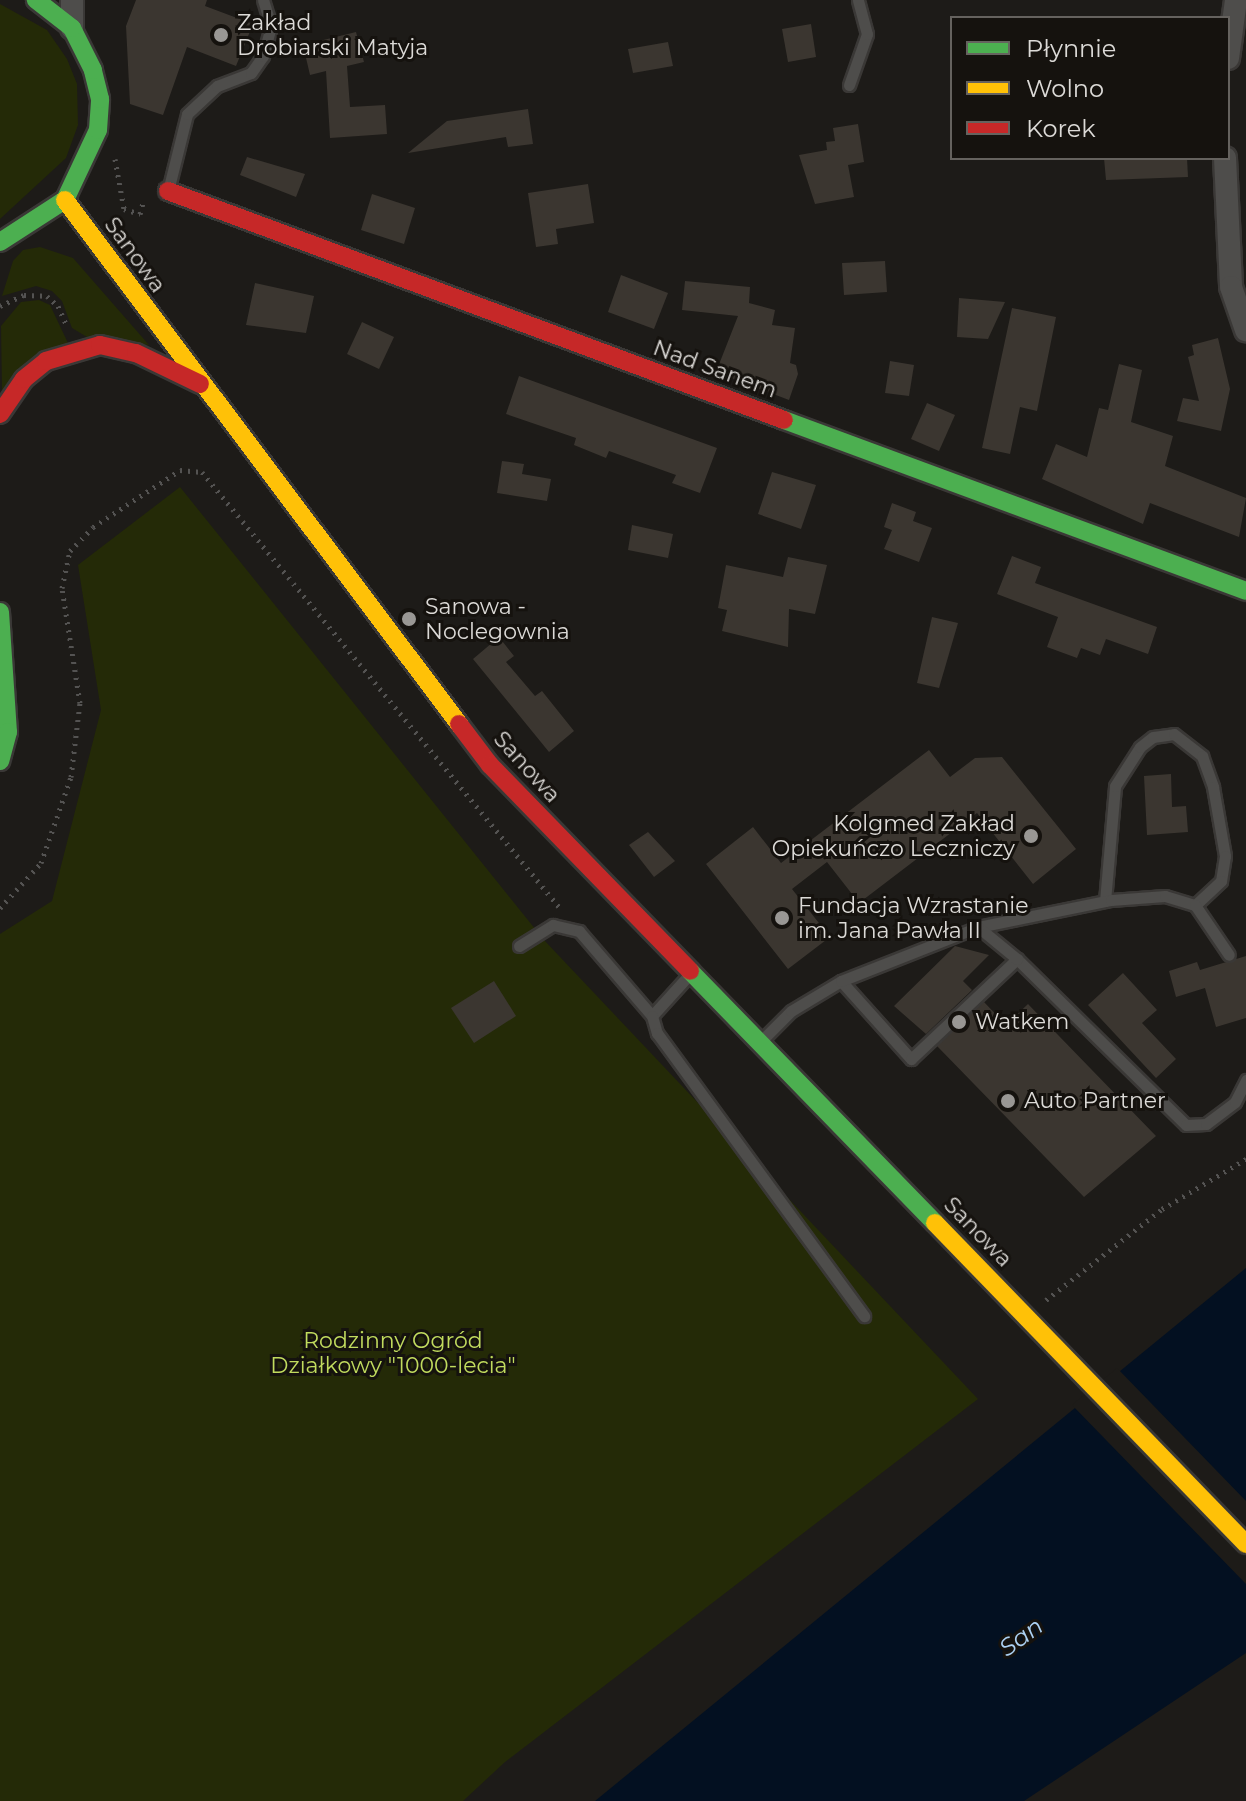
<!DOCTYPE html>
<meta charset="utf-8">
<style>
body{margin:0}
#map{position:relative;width:1246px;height:1801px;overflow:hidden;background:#1d1b18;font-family:Montserrat,sans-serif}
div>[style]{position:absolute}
.green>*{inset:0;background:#242a07}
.water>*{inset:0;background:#031021}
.pier>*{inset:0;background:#1d1b18}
.building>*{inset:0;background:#3b3630}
.path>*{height:5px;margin-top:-2.5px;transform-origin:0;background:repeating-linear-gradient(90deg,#545352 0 2px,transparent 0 8px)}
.roads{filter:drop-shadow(2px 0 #3a3836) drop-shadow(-2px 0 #3a3836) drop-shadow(0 2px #3a3836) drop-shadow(0 -2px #3a3836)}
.lane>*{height:11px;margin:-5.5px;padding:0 5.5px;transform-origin:5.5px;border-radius:5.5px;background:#4e4d4b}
.street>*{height:22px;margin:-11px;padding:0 11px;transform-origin:11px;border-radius:11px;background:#4e4d4b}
.fast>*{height:18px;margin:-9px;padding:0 9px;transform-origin:9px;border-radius:9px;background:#4caf50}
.slow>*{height:18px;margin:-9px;padding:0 9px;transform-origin:9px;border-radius:9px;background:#ffc107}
.jam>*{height:18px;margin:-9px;padding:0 9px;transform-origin:9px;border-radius:9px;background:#c62828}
.dots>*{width:22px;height:22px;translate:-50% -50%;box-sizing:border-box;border:4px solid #15120e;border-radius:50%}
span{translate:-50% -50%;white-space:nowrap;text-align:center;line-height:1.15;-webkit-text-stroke:6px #15120e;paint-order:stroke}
.poi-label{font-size:22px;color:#dcdad7}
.left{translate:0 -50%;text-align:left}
.right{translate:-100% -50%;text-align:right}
.street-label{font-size:22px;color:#dcdad7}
.park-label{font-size:22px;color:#c1db5e}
.water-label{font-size:24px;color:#acd1f3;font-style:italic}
.legend{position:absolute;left:950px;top:16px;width:280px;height:144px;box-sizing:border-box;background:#15120e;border:2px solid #65625e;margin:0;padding:10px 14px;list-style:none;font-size:24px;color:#dcdad7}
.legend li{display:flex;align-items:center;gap:16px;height:40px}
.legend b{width:40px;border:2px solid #65625e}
</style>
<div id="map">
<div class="green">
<div style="clip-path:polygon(0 4px,47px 30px,67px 59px,77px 84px,78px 125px,66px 158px,0 219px)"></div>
<div style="clip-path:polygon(40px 247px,73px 258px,149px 345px,87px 337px,72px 328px,62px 301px,52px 291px,36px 286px,2px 296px,13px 261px,23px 250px)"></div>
<div style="clip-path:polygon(39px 300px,50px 305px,68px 343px,2px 391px,1px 326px,21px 302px)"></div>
<div style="clip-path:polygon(180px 487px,544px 940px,978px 1399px,505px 1762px,463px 1801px,0 1801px,0 934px,52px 901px,101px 710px,78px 565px)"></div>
</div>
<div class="water">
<div style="clip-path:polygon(1246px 1268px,1246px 1653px,1024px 1801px,595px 1801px)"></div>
</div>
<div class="pier">
<div style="clip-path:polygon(1117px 1368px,1246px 1501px,1246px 1584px,1072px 1405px)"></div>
</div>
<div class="building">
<div style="clip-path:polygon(136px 0,207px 0,205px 6px,253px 24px,236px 66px,187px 47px,163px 115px,130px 104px,126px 26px)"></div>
<div style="clip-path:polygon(811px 24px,816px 57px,788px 62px,782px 29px)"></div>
<div style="clip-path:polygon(356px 32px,364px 62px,347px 66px,350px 107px,385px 105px,387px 134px,330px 138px,326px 71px,310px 75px,303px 45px)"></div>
<div style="clip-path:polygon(668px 42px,673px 66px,633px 73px,628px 49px)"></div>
<div style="clip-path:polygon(528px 109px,533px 144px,508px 147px,506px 137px,408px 153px,447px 121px)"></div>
<div style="clip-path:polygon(858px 124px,864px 162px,848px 165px,854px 197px,815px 204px,799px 155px,827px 150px,826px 142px,835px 141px,833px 128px)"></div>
<div style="clip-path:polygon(247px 157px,305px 174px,296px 197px,240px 175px)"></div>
<div style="clip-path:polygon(1104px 158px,1187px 158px,1188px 177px,1106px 180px)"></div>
<div style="clip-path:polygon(588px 184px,594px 223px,556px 229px,558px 244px,536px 247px,528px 193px)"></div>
<div style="clip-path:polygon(372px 194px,415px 208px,404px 244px,361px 230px)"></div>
<div style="clip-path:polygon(885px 261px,887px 292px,844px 295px,842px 263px)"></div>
<div style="clip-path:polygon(621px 275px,668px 293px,654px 329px,608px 312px)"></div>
<div style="clip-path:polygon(685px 281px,750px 287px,749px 303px,775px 310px,772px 325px,795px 328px,790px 363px,796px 365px,798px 374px,789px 400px,716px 372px,738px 316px,682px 310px)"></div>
<div style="clip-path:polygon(255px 283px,314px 296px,306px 333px,246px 325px)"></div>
<div style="clip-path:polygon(959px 298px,1005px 302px,988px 339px,957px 337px)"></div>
<div style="clip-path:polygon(1012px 308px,1056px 317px,1037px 411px,1020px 407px,1010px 454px,982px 448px)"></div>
<div style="clip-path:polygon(362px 322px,394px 337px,379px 369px,347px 354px)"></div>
<div style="clip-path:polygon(1218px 338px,1230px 389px,1221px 431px,1177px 421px,1183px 398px,1199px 401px,1188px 357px,1194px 355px,1192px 345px)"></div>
<div style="clip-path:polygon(890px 361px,914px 365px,909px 396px,885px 393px)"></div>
<div style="clip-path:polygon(1119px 364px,1142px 370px,1131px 422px,1173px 436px,1165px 466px,1246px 498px,1239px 537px,1150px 503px,1143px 524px,1042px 479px,1056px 444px,1087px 457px,1099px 408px,1108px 410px)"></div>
<div style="clip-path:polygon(519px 376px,717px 448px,700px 493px,672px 483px,676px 475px,609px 451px,606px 458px,574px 445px,576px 438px,506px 414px)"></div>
<div style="clip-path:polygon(927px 403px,955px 415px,939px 451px,911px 439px)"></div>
<div style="clip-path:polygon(502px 461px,524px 464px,522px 474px,551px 479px,547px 501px,497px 493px)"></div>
<div style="clip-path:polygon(772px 472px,816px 485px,801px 529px,758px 514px)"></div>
<div style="clip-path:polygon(892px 503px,916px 512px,913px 521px,932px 528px,919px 562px,884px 549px,892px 530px,884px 527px)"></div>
<div style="clip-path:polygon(632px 525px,673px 534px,668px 558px,628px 550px)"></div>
<div style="clip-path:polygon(1012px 556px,1041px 567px,1035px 583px,1157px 627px,1148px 654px,1106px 639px,1100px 655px,1081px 648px,1077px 658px,1047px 647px,1058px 617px,997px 594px)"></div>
<div style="clip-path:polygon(788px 557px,827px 565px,815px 614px,789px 609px,788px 647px,722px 631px,727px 610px,718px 608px,726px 565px,783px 577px)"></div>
<div style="clip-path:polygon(932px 617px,958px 623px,939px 688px,917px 683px)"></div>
<div style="clip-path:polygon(499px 637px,514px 656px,506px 662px,535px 696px,542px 691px,574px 731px,549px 752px,473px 659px)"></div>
<div style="clip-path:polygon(929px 750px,950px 777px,975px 758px,1002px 757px,1076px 849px,1033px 884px,977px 813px,859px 903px,827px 862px,792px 889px,830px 937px,788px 969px,706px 864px,753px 827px,781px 863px)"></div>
<div style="clip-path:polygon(1171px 774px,1172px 807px,1186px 806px,1188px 832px,1147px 835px,1144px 776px)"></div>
<div style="clip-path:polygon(648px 832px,675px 861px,654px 877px,629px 845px)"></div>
<div style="clip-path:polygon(955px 946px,989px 955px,963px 981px,972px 990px,926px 1034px,894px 1006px)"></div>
<div style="clip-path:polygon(1246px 956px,1246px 1018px,1216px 1027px,1205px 988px,1176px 997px,1169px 971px,1197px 962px,1200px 970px)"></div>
<div style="clip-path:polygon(1123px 973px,1157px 1010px,1142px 1023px,1176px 1059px,1156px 1078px,1088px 1005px)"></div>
<div style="clip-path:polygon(494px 981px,516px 1016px,474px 1043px,451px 1008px)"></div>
<div style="clip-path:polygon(984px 1002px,1006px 1025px,1028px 1004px,1156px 1136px,1084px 1197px,937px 1046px)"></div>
</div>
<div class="path">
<div style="left:115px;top:159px;width:51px;rotate:79.8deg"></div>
<div style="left:124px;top:209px;width:17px;rotate:17deg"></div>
<div style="left:140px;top:214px;width:11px;rotate:-75deg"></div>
<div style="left:0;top:306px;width:26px;rotate:-25deg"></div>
<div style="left:24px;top:295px;width:23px;rotate:2deg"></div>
<div style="left:47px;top:296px;width:15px;rotate:42deg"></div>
<div style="left:58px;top:306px;width:22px;rotate:66deg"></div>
<div style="left:0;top:908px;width:61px;rotate:-47.7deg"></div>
<div style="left:41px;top:863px;width:91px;rotate:-70.8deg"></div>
<div style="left:71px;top:777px;width:75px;rotate:-83.1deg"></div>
<div style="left:80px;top:703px;width:116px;rotate:-98.9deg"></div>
<div style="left:62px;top:588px;width:38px;rotate:-78deg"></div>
<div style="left:70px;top:551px;width:33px;rotate:-46deg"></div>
<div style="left:93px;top:527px;width:104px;rotate:-33.2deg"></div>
<div style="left:180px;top:470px;width:22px;rotate:5deg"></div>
<div style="left:202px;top:472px;width:563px;rotate:50.62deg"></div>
<div style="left:1046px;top:1300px;width:147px;rotate:-38.1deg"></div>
<div style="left:1162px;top:1209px;width:98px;rotate:-30.8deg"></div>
</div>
<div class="roads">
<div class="lane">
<div style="left:849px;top:85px;width:54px;rotate:-70.6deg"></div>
<div style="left:867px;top:34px;width:35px;rotate:-105deg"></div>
<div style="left:168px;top:191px;width:79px;rotate:-76.1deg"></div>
<div style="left:187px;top:114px;width:41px;rotate:-43deg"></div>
<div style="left:217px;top:86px;width:36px;rotate:-21deg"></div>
<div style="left:251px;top:73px;width:21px;rotate:-55deg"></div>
<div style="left:263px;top:56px;width:31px;rotate:-75deg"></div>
<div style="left:271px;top:26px;width:27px;rotate:-107deg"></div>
<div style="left:1105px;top:901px;width:115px;rotate:-85deg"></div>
<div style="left:1115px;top:786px;width:46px;rotate:-57.3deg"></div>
<div style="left:1140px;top:747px;width:16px;rotate:-38deg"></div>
<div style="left:1153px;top:737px;width:21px;rotate:-8deg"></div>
<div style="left:1174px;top:734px;width:36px;rotate:38deg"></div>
<div style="left:1202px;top:756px;width:33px;rotate:70deg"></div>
<div style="left:1213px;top:787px;width:70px;rotate:80.1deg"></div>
<div style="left:1225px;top:856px;width:25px;rotate:99deg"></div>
<div style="left:1221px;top:881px;width:35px;rotate:137deg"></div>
<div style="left:978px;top:927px;width:136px;rotate:-11.5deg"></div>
<div style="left:1111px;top:900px;width:54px;rotate:-4.2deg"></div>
<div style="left:1165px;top:896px;width:31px;rotate:17deg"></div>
<div style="left:1195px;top:905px;width:60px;rotate:55.8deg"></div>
<div style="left:519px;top:946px;width:40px;rotate:-32deg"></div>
<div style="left:553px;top:925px;width:27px;rotate:13deg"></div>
<div style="left:579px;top:931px;width:112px;rotate:49.3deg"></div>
<div style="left:1017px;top:959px;width:237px;rotate:44.5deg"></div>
<div style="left:1186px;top:1125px;width:20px;rotate:-3deg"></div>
<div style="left:1206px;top:1124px;width:36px;rotate:-37deg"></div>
<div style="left:1235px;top:1102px;width:25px;rotate:-63deg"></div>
<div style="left:689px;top:975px;width:55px;rotate:132.1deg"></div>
<div style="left:652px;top:1016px;width:18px;rotate:74deg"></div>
<div style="left:657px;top:1033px;width:351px;rotate:53.8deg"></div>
<div style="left:760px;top:1042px;width:44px;rotate:-45deg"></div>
<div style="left:791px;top:1011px;width:58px;rotate:-31deg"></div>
<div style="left:841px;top:981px;width:105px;rotate:48.1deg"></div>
<div style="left:911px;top:1059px;width:146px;rotate:-43.3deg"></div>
<div style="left:1017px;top:959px;width:50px;rotate:-140.6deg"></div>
<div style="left:978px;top:927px;width:147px;rotate:158.5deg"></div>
</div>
<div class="street">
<div style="left:72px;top:0;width:28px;rotate:90deg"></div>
<div style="left:1228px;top:58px;width:59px;rotate:-82.1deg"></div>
<div style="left:1225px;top:158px;width:129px;rotate:87.3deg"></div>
<div style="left:1231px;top:287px;width:46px;rotate:70.8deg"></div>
</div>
<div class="fast">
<div style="left:0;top:242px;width:77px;rotate:-32.9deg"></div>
<div style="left:65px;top:200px;width:77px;rotate:-64.8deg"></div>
<div style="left:98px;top:130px;width:31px;rotate:-86deg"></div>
<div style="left:100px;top:99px;width:30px;rotate:-104deg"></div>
<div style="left:93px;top:70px;width:47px;rotate:-116.6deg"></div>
<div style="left:72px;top:28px;width:46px;rotate:-142.1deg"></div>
<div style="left:784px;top:420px;width:493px;rotate:20.3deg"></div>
<div style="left:0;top:612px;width:120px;rotate:86.2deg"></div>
<div style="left:8px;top:732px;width:30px;rotate:105deg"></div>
<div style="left:690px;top:971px;width:351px;rotate:45.8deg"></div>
</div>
<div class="slow">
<div style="left:65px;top:200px;width:656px;rotate:53.06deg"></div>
<div style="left:935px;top:1223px;width:447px;rotate:45.9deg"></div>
</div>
<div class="jam">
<div style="left:168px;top:191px;width:657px;rotate:20.39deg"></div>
<div style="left:0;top:414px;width:42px;rotate:-55.6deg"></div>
<div style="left:24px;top:379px;width:28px;rotate:-39deg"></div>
<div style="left:46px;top:361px;width:56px;rotate:-16.5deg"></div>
<div style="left:100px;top:345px;width:37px;rotate:13deg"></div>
<div style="left:136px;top:353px;width:71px;rotate:25.8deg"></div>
<div style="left:459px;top:724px;width:51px;rotate:52.9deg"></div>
<div style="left:490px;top:765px;width:287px;rotate:45.8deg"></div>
</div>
</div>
<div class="dots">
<div style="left:221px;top:35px;background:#999794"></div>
<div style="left:409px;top:619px;background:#999794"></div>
<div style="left:1031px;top:836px;background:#999794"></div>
<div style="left:782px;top:918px;background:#999794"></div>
<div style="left:959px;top:1022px;background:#999794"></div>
<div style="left:1008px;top:1101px;background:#999794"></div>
</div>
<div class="poi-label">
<span class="left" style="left:237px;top:35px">Zakład<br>Drobiarski Matyja</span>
<span class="left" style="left:425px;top:619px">Sanowa -<br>Noclegownia</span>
<span class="right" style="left:1015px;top:836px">Kolgmed Zakład<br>Opiekuńczo Leczniczy</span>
<span class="left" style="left:798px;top:918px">Fundacja Wzrastanie<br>im. Jana Pawła II</span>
<span class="left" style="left:975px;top:1022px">Watkem</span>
<span class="left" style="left:1024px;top:1101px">Auto Partner</span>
</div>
<div class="street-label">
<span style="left:135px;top:255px;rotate:54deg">Sanowa</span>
<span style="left:715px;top:369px;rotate:20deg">Nad Sanem</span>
<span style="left:527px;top:767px;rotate:48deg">Sanowa</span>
<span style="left:978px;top:1232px;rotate:46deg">Sanowa</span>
</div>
<div class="park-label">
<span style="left:393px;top:1353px">Rodzinny Ogród<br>Działkowy "1000-lecia"</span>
</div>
<div class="water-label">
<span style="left:1021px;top:1637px;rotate:-36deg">San</span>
</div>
<ul class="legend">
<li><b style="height:10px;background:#4caf50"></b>Płynnie</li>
<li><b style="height:10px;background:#ffc107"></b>Wolno</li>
<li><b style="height:10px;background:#c62828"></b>Korek</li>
</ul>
</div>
